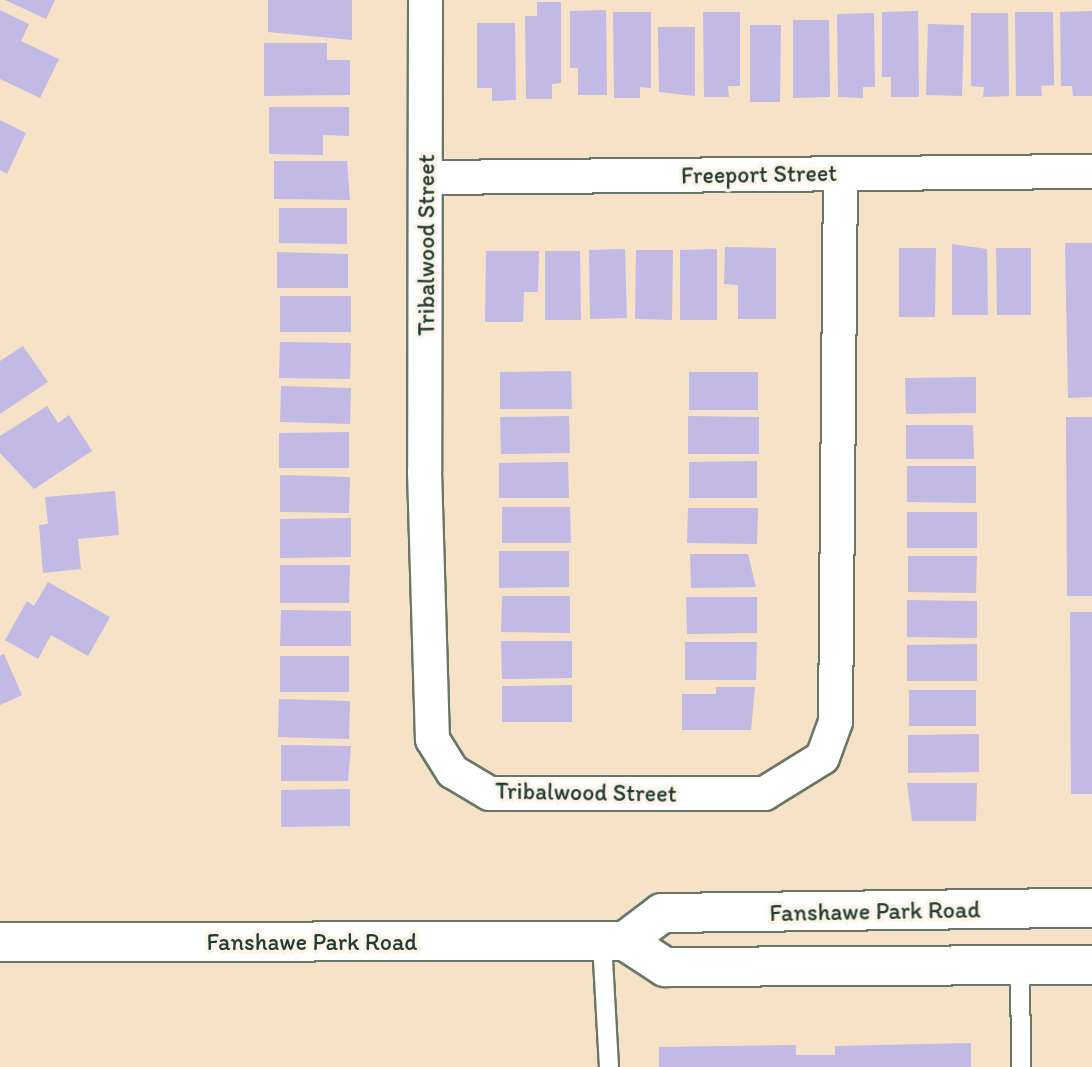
<!DOCTYPE html>
<style>
body{margin:0}
#map{position:relative;width:1092px;height:1067px;overflow:hidden;background:#f5e2c7;font-family:Itim,sans-serif}
div>[style]{position:absolute}
.building>*{inset:0;background:#c2b9e5}
.roads{filter:drop-shadow(2px 0 #6a7767) drop-shadow(-2px 0 #6a7767) drop-shadow(0 2px #6a7767) drop-shadow(0 -2px #6a7767)}
.service>*{height:18px;margin:-9px;padding:0 9px;transform-origin:9px;border-radius:9px;background:#fff}
.minor>*{height:33px;margin:-16.5px;padding:0 16.5px;transform-origin:16.5px;border-radius:16.5px;background:#fff}
.secondary>*{height:38px;margin:-19px;padding:0 19px;transform-origin:19px;border-radius:19px;background:#fff}
span{translate:-50% -50%;white-space:nowrap;text-align:center;line-height:1.15;-webkit-text-stroke:7px #fcf5e5;paint-order:stroke}
.street-label{font-size:24px;color:#1f3d34}
</style>
<div id="map">
<div class="building">
<div style="clip-path:polygon(5px 0,55px 0,46px 19px)"></div>
<div style="clip-path:polygon(268px 0,352px 0,352px 40px,268px 32px)"></div>
<div style="clip-path:polygon(537px 2px,561px 2px,561px 83px,552px 84px,552px 99px,526px 99px,525px 16px,537px 16px)"></div>
<div style="clip-path:polygon(0 10px,29px 24px,21px 41px,59px 59px,40px 98px,0 79px)"></div>
<div style="clip-path:polygon(606px 10px,607px 95px,578px 95px,578px 68px,570px 68px,570px 11px)"></div>
<div style="clip-path:polygon(918px 11px,919px 97px,891px 97px,891px 77px,882px 77px,882px 12px)"></div>
<div style="clip-path:polygon(1092px 11px,1092px 96px,1073px 96px,1072px 86px,1061px 86px,1060px 12px)"></div>
<div style="clip-path:polygon(613px 12px,651px 12px,651px 88px,640px 87px,640px 98px,614px 98px)"></div>
<div style="clip-path:polygon(703px 12px,740px 12px,740px 86px,728px 86px,729px 97px,704px 97px)"></div>
<div style="clip-path:polygon(1015px 12px,1053px 12px,1054px 85px,1041px 86px,1042px 96px,1016px 96px)"></div>
<div style="clip-path:polygon(874px 13px,875px 87px,863px 87px,863px 98px,838px 97px,837px 14px)"></div>
<div style="clip-path:polygon(971px 13px,1008px 13px,1009px 96px,983px 97px,984px 87px,971px 86px)"></div>
<div style="clip-path:polygon(793px 20px,829px 20px,830px 97px,793px 98px)"></div>
<div style="clip-path:polygon(477px 23px,515px 23px,516px 100px,492px 101px,492px 88px,477px 88px)"></div>
<div style="clip-path:polygon(928px 24px,964px 25px,962px 96px,926px 95px)"></div>
<div style="clip-path:polygon(750px 25px,781px 25px,780px 102px,750px 102px)"></div>
<div style="clip-path:polygon(658px 27px,695px 27px,695px 96px,659px 92px)"></div>
<div style="clip-path:polygon(264px 43px,327px 43px,327px 60px,350px 60px,350px 95px,264px 96px)"></div>
<div style="clip-path:polygon(269px 107px,349px 107px,349px 136px,323px 135px,323px 155px,269px 154px)"></div>
<div style="clip-path:polygon(0 120px,26px 133px,7px 174px,0 170px)"></div>
<div style="clip-path:polygon(274px 161px,347px 161px,350px 200px,274px 199px)"></div>
<div style="clip-path:polygon(279px 208px,347px 208px,347px 244px,279px 243px)"></div>
<div style="clip-path:polygon(1065px 243px,1092px 243px,1092px 397px,1068px 398px)"></div>
<div style="clip-path:polygon(952px 244px,987px 249px,988px 315px,952px 315px)"></div>
<div style="clip-path:polygon(725px 247px,776px 248px,776px 319px,738px 319px,738px 285px,724px 284px)"></div>
<div style="clip-path:polygon(899px 248px,936px 248px,935px 317px,899px 317px)"></div>
<div style="clip-path:polygon(996px 248px,1031px 248px,1031px 315px,997px 315px)"></div>
<div style="clip-path:polygon(625px 249px,627px 318px,590px 319px,589px 250px)"></div>
<div style="clip-path:polygon(717px 249px,717px 320px,680px 320px,680px 250px)"></div>
<div style="clip-path:polygon(636px 250px,673px 250px,672px 320px,635px 319px)"></div>
<div style="clip-path:polygon(486px 251px,539px 251px,538px 292px,524px 292px,523px 322px,485px 322px)"></div>
<div style="clip-path:polygon(545px 251px,580px 251px,581px 320px,545px 320px)"></div>
<div style="clip-path:polygon(277px 252px,348px 254px,348px 288px,277px 288px)"></div>
<div style="clip-path:polygon(280px 296px,351px 296px,351px 332px,280px 332px)"></div>
<div style="clip-path:polygon(280px 342px,351px 343px,350px 379px,279px 378px)"></div>
<div style="clip-path:polygon(23px 346px,48px 382px,0 414px,0 361px)"></div>
<div style="clip-path:polygon(571px 371px,572px 409px,500px 409px,500px 372px)"></div>
<div style="clip-path:polygon(689px 372px,758px 372px,758px 410px,689px 410px)"></div>
<div style="clip-path:polygon(976px 377px,976px 413px,906px 414px,905px 378px)"></div>
<div style="clip-path:polygon(281px 386px,351px 388px,350px 424px,280px 422px)"></div>
<div style="clip-path:polygon(47px 406px,58px 423px,69px 415px,92px 451px,34px 489px,0 453px,0 436px)"></div>
<div style="clip-path:polygon(569px 416px,570px 453px,501px 454px,500px 417px)"></div>
<div style="clip-path:polygon(688px 416px,759px 417px,759px 454px,688px 454px)"></div>
<div style="clip-path:polygon(1066px 417px,1092px 417px,1092px 596px,1067px 596px)"></div>
<div style="clip-path:polygon(906px 425px,973px 425px,974px 459px,906px 459px)"></div>
<div style="clip-path:polygon(349px 432px,349px 468px,279px 468px,279px 433px)"></div>
<div style="clip-path:polygon(757px 461px,757px 498px,689px 498px,689px 462px)"></div>
<div style="clip-path:polygon(568px 462px,569px 498px,499px 498px,499px 463px)"></div>
<div style="clip-path:polygon(907px 466px,976px 466px,976px 503px,907px 502px)"></div>
<div style="clip-path:polygon(280px 475px,350px 477px,349px 513px,280px 512px)"></div>
<div style="clip-path:polygon(115px 491px,119px 535px,78px 539px,81px 569px,43px 573px,39px 525px,48px 524px,45px 497px)"></div>
<div style="clip-path:polygon(502px 507px,570px 507px,571px 543px,502px 543px)"></div>
<div style="clip-path:polygon(688px 508px,758px 508px,757px 544px,687px 543px)"></div>
<div style="clip-path:polygon(907px 512px,977px 512px,977px 548px,907px 548px)"></div>
<div style="clip-path:polygon(351px 518px,351px 557px,280px 558px,280px 519px)"></div>
<div style="clip-path:polygon(499px 551px,569px 551px,569px 587px,499px 588px)"></div>
<div style="clip-path:polygon(690px 554px,748px 554px,756px 587px,691px 588px)"></div>
<div style="clip-path:polygon(908px 556px,977px 556px,976px 593px,908px 592px)"></div>
<div style="clip-path:polygon(280px 565px,350px 565px,349px 603px,280px 603px)"></div>
<div style="clip-path:polygon(48px 582px,110px 617px,88px 656px,51px 635px,38px 659px,5px 640px,27px 601px,34px 606px)"></div>
<div style="clip-path:polygon(502px 596px,570px 596px,570px 633px,501px 632px)"></div>
<div style="clip-path:polygon(686px 597px,757px 597px,757px 633px,687px 634px)"></div>
<div style="clip-path:polygon(907px 600px,977px 601px,977px 638px,907px 637px)"></div>
<div style="clip-path:polygon(281px 610px,351px 611px,351px 646px,280px 646px)"></div>
<div style="clip-path:polygon(1070px 612px,1092px 612px,1092px 794px,1071px 794px)"></div>
<div style="clip-path:polygon(501px 641px,572px 641px,572px 678px,502px 679px)"></div>
<div style="clip-path:polygon(685px 642px,757px 642px,756px 680px,685px 680px)"></div>
<div style="clip-path:polygon(977px 644px,977px 681px,907px 681px,907px 645px)"></div>
<div style="clip-path:polygon(4px 654px,22px 695px,0 705px,0 656px)"></div>
<div style="clip-path:polygon(280px 656px,349px 656px,349px 692px,280px 692px)"></div>
<div style="clip-path:polygon(572px 685px,572px 722px,502px 722px,502px 686px)"></div>
<div style="clip-path:polygon(716px 687px,755px 687px,751px 730px,682px 730px,682px 694px,716px 694px)"></div>
<div style="clip-path:polygon(909px 690px,976px 690px,976px 726px,909px 726px)"></div>
<div style="clip-path:polygon(279px 699px,350px 701px,349px 739px,278px 737px)"></div>
<div style="clip-path:polygon(979px 734px,979px 772px,908px 773px,908px 735px)"></div>
<div style="clip-path:polygon(281px 745px,351px 746px,348px 781px,281px 781px)"></div>
<div style="clip-path:polygon(907px 783px,977px 783px,976px 821px,912px 821px)"></div>
<div style="clip-path:polygon(350px 789px,350px 826px,281px 827px,281px 790px)"></div>
<div style="clip-path:polygon(971px 1043px,971px 1067px,659px 1067px,659px 1047px,796px 1045px,796px 1055px,835px 1055px,835px 1046px)"></div>
</div>
<div class="roads">
<div class="service">
<div style="left:602px;top:942px;width:125px;rotate:86.8deg"></div>
<div style="left:1020px;top:966px;width:101px;rotate:89.4deg"></div>
</div>
<div class="minor">
<div style="left:425px;top:0;width:471px;rotate:90.1deg"></div>
<div style="left:424px;top:471px;width:268px;rotate:88.3deg"></div>
<div style="left:432px;top:739px;width:38px;rotate:58deg"></div>
<div style="left:452px;top:771px;width:43px;rotate:30.7deg"></div>
<div style="left:489px;top:793px;width:275px"></div>
<div style="left:764px;top:793px;width:68px;rotate:-31.8deg"></div>
<div style="left:822px;top:757px;width:38px;rotate:-70deg"></div>
<div style="left:835px;top:721px;width:548px;rotate:-89.48deg"></div>
<div style="left:427px;top:177px;width:665px;rotate:-0.52deg"></div>
</div>
<div class="secondary">
<div style="left:625px;top:941px;width:46px;rotate:-37.1deg"></div>
<div style="left:662px;top:913px;width:430px;rotate:-0.7deg"></div>
<div style="left:0;top:942px;width:625px;rotate:-0.09deg"></div>
<div style="left:625px;top:941px;width:48px;rotate:33deg"></div>
<div style="left:665px;top:967px;width:427px;rotate:-0.3deg"></div>
</div>
</div>
<div class="street-label">
<span style="left:759px;top:174px;rotate:-1deg">Freeport Street</span>
<span style="left:426px;top:245px;rotate:-90deg">Tribalwood Street</span>
<span style="left:586px;top:792px;rotate:1deg">Tribalwood Street</span>
<span style="left:875px;top:911px;rotate:-1deg">Fanshawe Park Road</span>
<span style="left:312px;top:942px">Fanshawe Park Road</span>
</div>
</div>
